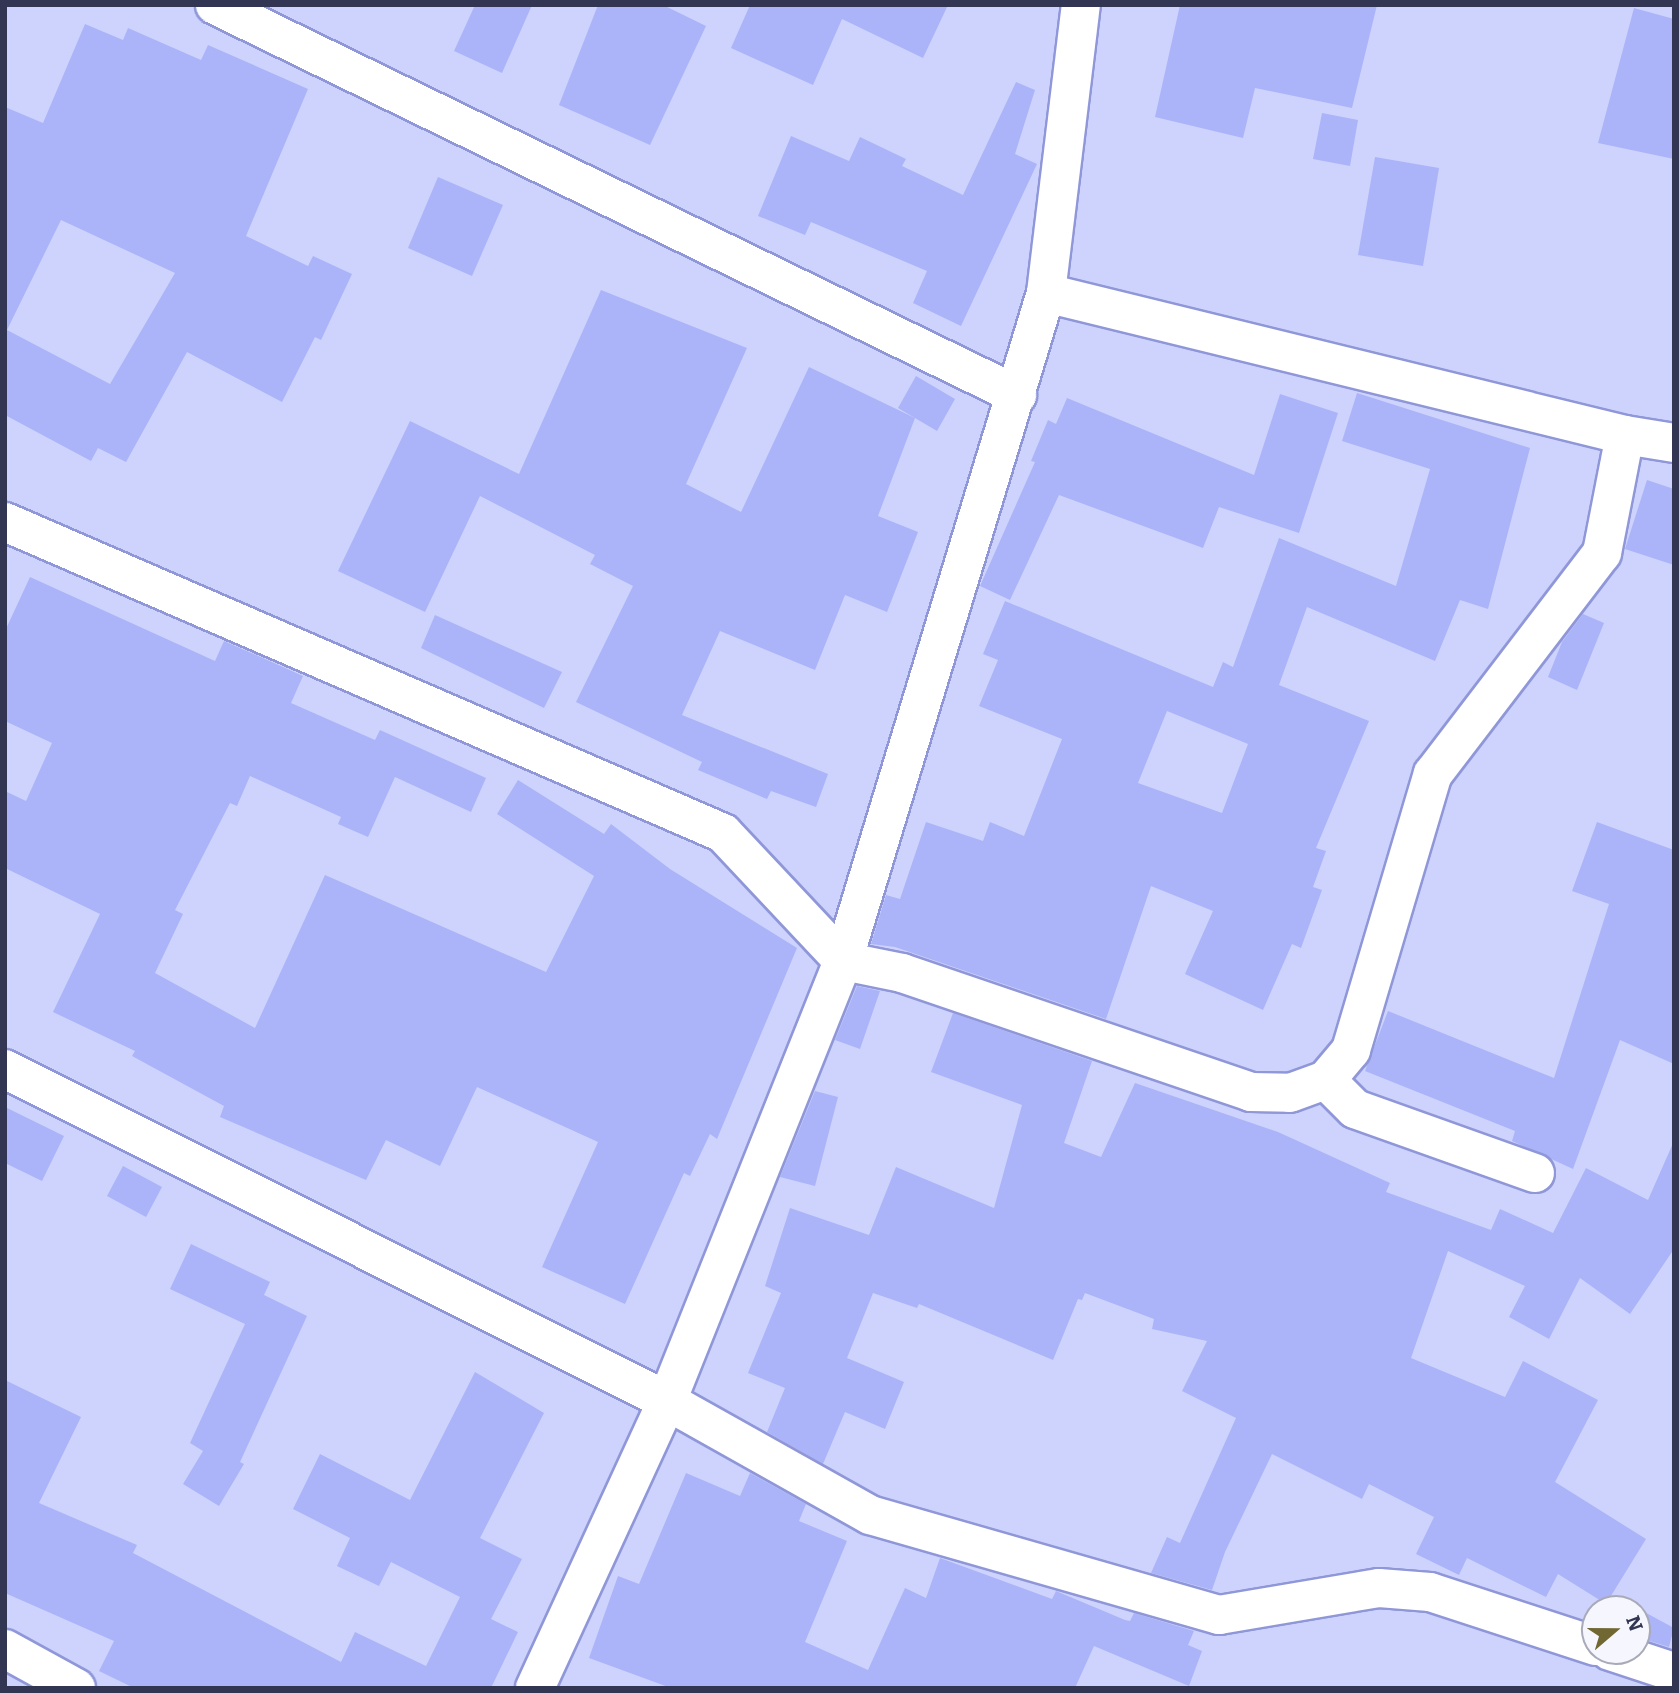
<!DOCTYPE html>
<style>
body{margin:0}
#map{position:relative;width:1679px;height:1693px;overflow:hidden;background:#cdd3fd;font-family:Bitter,serif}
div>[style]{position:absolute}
.building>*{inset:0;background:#abb4f8}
.roads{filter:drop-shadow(2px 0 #8f97d9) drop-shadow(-2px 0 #8f97d9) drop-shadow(0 2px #8f97d9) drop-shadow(0 -2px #8f97d9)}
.minor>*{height:38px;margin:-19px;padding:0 19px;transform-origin:19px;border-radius:19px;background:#fff}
span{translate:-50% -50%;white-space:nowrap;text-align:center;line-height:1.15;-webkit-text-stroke:6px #f6f7fe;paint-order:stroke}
.frame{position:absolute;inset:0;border:7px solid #333652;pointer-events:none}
.north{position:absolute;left:1581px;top:1595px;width:70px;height:70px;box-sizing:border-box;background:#f6f7fe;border:2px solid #a8aab9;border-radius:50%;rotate:70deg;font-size:19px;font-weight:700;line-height:28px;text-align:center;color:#333652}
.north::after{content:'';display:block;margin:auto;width:24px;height:32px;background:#716733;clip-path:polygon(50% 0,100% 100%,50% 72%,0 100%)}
</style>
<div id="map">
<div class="building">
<div style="clip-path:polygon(475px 5px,532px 5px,502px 73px,454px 51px)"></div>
<div style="clip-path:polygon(598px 5px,663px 5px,706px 26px,650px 145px,559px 105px)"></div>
<div style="clip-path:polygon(750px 5px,948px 5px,923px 58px,842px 19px,813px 85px,731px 48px)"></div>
<div style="clip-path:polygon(1180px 5px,1377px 5px,1352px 108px,1255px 88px,1243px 138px,1155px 117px)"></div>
<div style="clip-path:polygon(1634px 8px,1674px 19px,1674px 159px,1598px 143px)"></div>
<div style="clip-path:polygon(evenodd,85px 24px,123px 40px,128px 28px,201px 60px,208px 45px,308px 89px,246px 236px,308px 266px,313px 256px,352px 274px,321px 340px,315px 337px,282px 402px,187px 352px,126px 462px,98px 448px,91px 461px,5px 415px,5px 107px,43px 123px,85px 24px,61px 220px,175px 273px,110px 384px,7px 330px,61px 220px)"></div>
<div style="clip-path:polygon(1016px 82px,1035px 90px,1015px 154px,1037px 164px,961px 326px,913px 303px,927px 271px,811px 222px,805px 235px,758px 216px,791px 136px,849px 161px,860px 137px,906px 159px,902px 166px,963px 195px)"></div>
<div style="clip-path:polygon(1322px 113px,1358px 120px,1350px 166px,1313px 159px)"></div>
<div style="clip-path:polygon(1375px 157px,1439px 168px,1423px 266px,1358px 255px)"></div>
<div style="clip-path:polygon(438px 177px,503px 205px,472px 276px,408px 248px)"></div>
<div style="clip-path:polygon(601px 290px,747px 348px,686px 484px,741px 512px,809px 367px,915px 418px,878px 516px,918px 532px,887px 612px,845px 595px,815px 670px,720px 631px,682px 715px,828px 774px,816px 807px,771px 791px,767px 799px,698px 770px,702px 762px,576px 702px,633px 586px,590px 564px,595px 555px,480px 496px,425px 612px,338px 571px,410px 421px,519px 474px)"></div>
<div style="clip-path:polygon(916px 376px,955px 399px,937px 431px,898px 408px)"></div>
<div style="clip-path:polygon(evenodd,1357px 393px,1530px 448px,1488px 609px,1460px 600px,1435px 661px,1307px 607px,1279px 685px,1369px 721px,1316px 848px,1326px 851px,1313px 887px,1322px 890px,1301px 948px,1292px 944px,1263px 1010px,1185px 974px,1213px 911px,1151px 886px,1106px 1019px,895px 947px,871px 944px,886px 895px,900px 899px,926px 822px,983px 841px,990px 822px,1024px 836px,1062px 739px,979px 706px,998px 660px,983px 654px,1005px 601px,1213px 687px,1223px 662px,1233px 667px,1279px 538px,1396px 586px,1430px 469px,1342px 441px,1357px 393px,1167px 711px,1248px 744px,1222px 813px,1138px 783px,1167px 711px)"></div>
<div style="clip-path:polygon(1280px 394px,1338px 413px,1299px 533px,1219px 507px,1203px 548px,1059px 495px,1010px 600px,980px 586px,1035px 462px,1031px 461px,1048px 420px,1056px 424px,1067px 398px,1254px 475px)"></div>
<div style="clip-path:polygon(1647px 480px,1674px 489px,1674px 565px,1625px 549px)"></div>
<div style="clip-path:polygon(30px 577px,215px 661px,224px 641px,263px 658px,303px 676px,291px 703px,375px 740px,380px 730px,486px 778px,471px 812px,395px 777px,368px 837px,338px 824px,341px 817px,250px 776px,237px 806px,230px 803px,175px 910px,183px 914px,155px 973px,255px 1028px,325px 875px,546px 972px,594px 876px,497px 814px,518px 780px,604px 834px,611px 824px,670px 869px,797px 948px,717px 1139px,710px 1134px,690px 1176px,684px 1173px,625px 1304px,542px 1267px,598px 1142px,477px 1087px,440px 1166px,386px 1140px,366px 1180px,220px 1117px,224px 1106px,132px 1056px,135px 1051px,53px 1012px,100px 914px,5px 868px,5px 791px,26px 801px,52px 743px,5px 721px,5px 631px)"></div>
<div style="clip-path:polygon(1583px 614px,1604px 623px,1577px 690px,1548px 677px,1562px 642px)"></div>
<div style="clip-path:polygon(435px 615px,562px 672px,544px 708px,421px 648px)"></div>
<div style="clip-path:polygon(1597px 822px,1674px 850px,1674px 1064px,1620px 1040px,1573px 1169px,1512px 1141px,1515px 1131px,1365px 1071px,1388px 1011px,1554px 1078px,1609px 904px,1572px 891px)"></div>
<div style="clip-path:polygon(857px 986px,880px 991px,860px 1049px,835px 1040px)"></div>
<div style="clip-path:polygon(953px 1013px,1092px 1061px,1064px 1143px,1101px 1157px,1135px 1083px,1278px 1132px,1390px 1183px,1386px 1192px,1491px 1230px,1500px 1209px,1553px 1233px,1586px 1168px,1648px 1200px,1674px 1141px,1674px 1249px,1630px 1314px,1580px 1278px,1549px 1339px,1509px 1317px,1525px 1286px,1448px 1251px,1411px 1358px,1505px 1397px,1523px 1361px,1598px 1400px,1555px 1482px,1646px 1539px,1606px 1604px,1558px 1574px,1546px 1597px,1467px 1558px,1459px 1575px,1416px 1554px,1434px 1517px,1369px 1484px,1362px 1499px,1272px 1454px,1225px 1552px,1212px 1590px,1151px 1573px,1167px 1537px,1180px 1543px,1236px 1418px,1182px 1391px,1207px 1341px,1152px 1329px,1154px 1319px,1085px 1293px,1082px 1300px,1078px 1299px,1053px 1360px,919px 1304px,917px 1308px,873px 1293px,847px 1358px,904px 1382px,885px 1429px,845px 1412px,823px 1464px,767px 1432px,785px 1388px,748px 1373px,781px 1293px,765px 1286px,790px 1208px,869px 1235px,896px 1167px,994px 1208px,1022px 1105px,931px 1072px)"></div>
<div style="clip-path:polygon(815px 1091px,838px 1097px,815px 1186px,780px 1177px)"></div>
<div style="clip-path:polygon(5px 1107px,64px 1136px,42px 1181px,5px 1163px)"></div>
<div style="clip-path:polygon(123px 1166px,162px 1187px,146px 1217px,107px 1196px)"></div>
<div style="clip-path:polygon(191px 1244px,270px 1282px,264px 1295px,307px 1316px,240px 1462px,244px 1464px,219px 1506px,183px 1484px,203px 1451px,190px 1443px,245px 1324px,170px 1289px)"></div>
<div style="clip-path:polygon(475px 1372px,544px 1413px,480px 1538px,522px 1559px,491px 1619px,518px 1632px,491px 1688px,134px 1688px,99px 1671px,114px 1641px,5px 1593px,5px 1380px,81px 1417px,39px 1503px,137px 1545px,133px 1553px,341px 1662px,355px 1632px,426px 1666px,460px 1597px,391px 1562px,379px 1586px,337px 1566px,350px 1538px,293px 1509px,320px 1454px,410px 1500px)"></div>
<div style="clip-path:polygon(686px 1473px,740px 1496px,750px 1473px,806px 1504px,799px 1521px,847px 1541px,805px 1642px,868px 1670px,905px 1588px,926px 1598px,940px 1558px,1052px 1599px,1056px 1591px,1125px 1620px,1130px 1621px,1134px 1613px,1194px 1631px,1188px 1645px,1202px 1651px,1189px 1686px,1094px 1646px,1075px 1688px,671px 1688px,589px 1658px,618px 1576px,639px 1584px)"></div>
<div style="clip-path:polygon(1637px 1608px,1674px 1628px,1669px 1647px,1637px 1637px)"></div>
</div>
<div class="roads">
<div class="minor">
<div style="left:215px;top:5px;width:892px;rotate:25.93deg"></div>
<div style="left:1046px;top:293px;width:596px;rotate:13.78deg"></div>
<div style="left:1625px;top:435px;width:50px;rotate:9.3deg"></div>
<div style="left:5px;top:522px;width:782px;rotate:23.42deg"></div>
<div style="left:723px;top:833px;width:175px;rotate:46.8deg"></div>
<div style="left:843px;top:961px;width:60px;rotate:11.5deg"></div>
<div style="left:902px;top:973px;width:369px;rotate:18.8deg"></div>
<div style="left:1251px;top:1092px;width:39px;rotate:1deg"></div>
<div style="left:1290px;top:1093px;width:38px;rotate:-20deg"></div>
<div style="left:1326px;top:1080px;width:39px;rotate:-50deg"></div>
<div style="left:1351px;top:1050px;width:288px;rotate:-73.5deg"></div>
<div style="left:1433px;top:774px;width:278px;rotate:-52.6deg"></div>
<div style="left:1602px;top:553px;width:120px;rotate:-79deg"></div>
<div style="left:5px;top:1069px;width:741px;rotate:26.63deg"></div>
<div style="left:667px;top:1401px;width:233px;rotate:29.3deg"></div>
<div style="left:870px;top:1515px;width:363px;rotate:16deg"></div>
<div style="left:1219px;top:1615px;width:162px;rotate:-9.6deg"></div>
<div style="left:1379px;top:1588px;width:51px;rotate:4.5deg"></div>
<div style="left:1430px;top:1592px;width:174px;rotate:18.1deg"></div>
<div style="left:1326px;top:1080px;width:41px;rotate:45deg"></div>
<div style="left:1355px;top:1109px;width:191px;rotate:19.6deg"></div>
<div style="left:5px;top:1649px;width:81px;rotate:28.8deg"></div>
<div style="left:1610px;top:1651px;width:67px;rotate:18.2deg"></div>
<div style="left:535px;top:1688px;width:316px;rotate:-65.3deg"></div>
<div style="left:667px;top:1401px;width:474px;rotate:-68.2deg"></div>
<div style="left:843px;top:961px;width:698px;rotate:-73.1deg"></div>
<div style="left:1046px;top:293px;width:290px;rotate:-83.1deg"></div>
</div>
</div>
<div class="frame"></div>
<div class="north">N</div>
</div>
